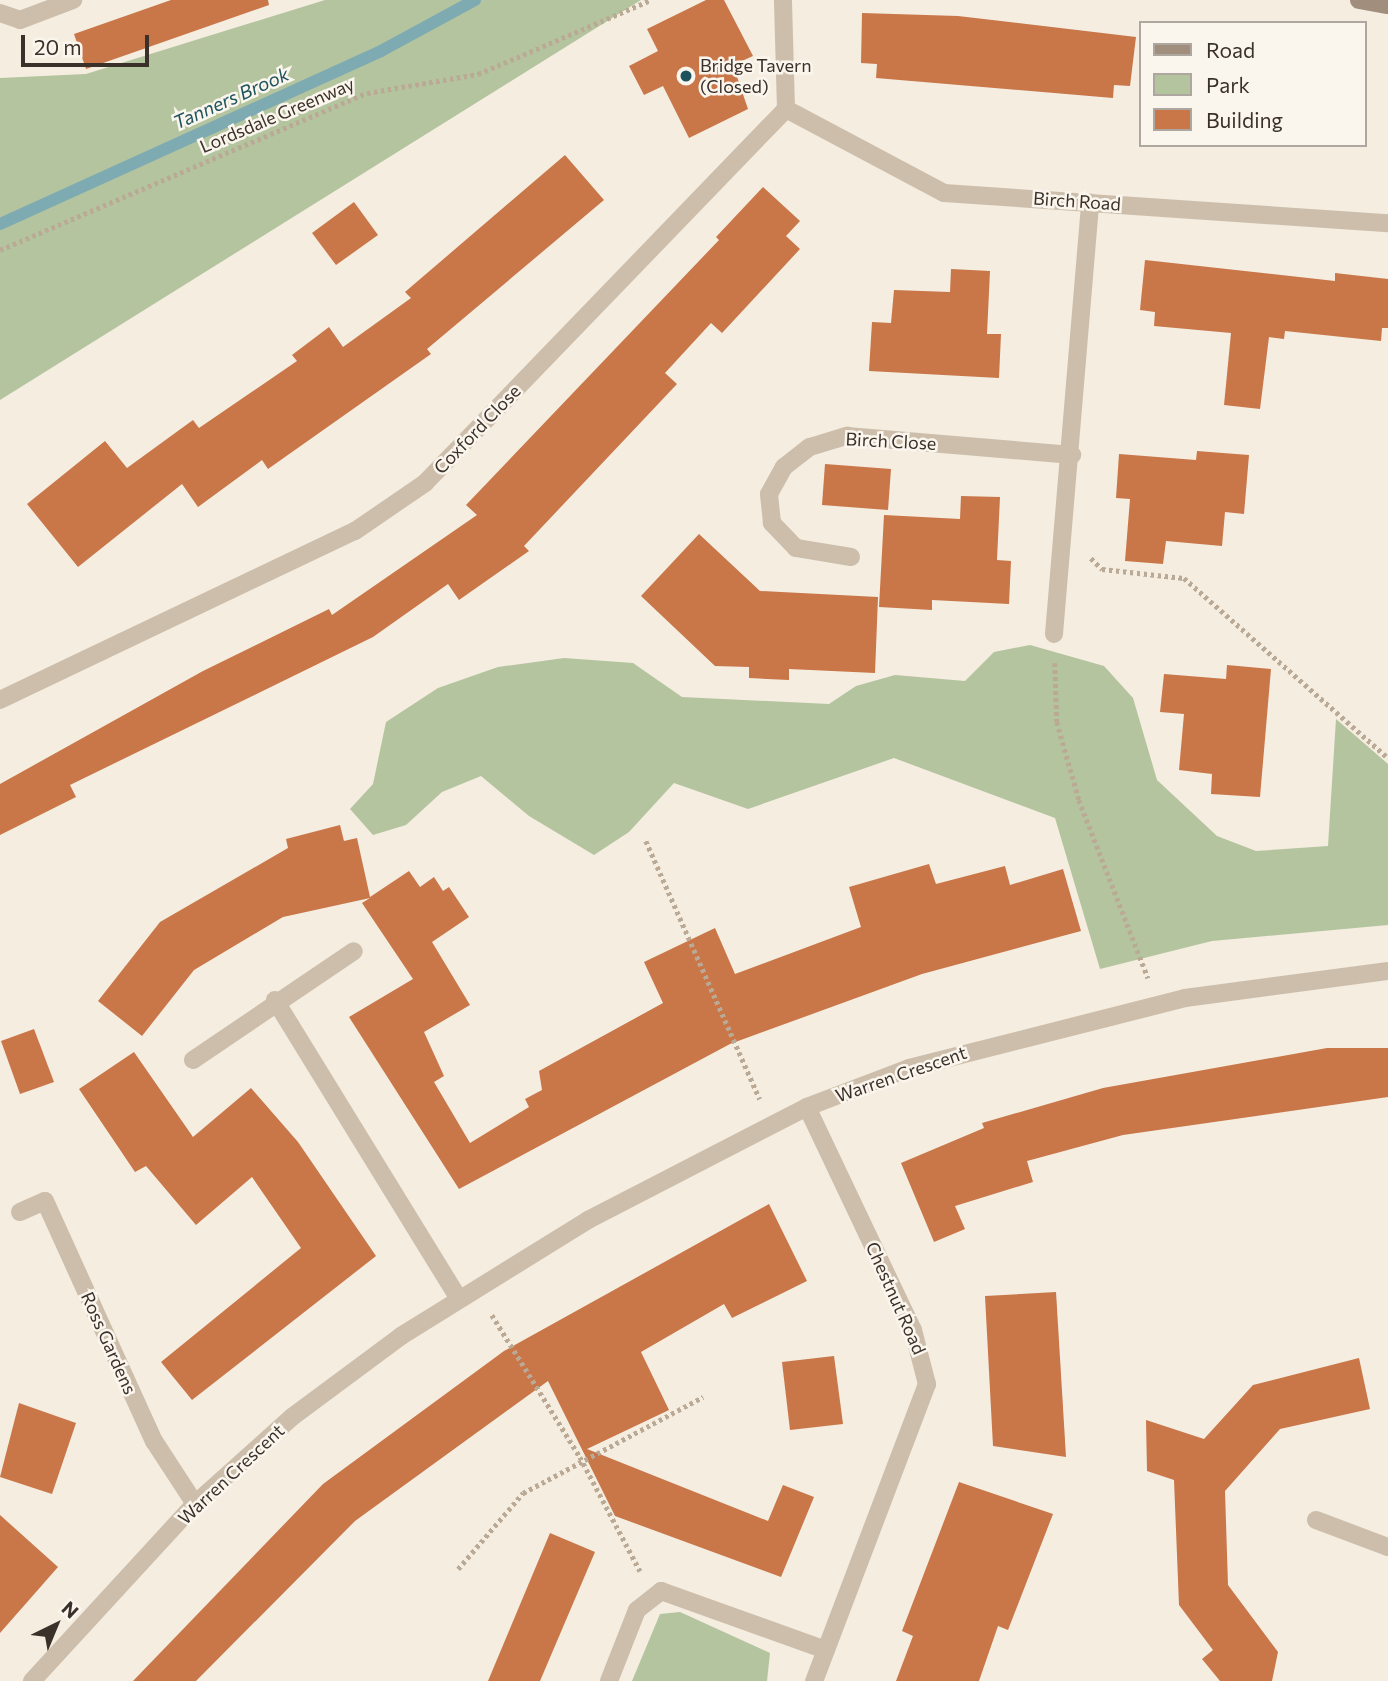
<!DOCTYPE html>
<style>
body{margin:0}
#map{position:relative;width:1388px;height:1681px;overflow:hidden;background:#f4ede0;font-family:Commissioner,sans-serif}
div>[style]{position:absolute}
.green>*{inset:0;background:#b4c49f}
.stream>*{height:12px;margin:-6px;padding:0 6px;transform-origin:6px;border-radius:6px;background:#7eabb2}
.building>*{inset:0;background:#c97649}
.path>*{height:4.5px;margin-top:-2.25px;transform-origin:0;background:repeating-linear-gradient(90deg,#b9a995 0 3.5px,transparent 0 7px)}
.lane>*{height:18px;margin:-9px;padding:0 9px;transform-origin:9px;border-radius:9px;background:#cdbeab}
.street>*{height:18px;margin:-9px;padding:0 9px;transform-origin:9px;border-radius:9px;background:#cdbeab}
.secondary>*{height:18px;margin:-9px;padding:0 9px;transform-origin:9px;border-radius:9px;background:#a18e7c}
.dots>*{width:19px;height:19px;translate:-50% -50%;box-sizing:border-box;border:4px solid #fbf6ed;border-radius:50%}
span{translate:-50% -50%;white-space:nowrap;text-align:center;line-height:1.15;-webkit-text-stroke:5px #fbf6ed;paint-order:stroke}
.poi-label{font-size:18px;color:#3b312b}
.left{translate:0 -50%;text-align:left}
.street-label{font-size:18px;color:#3b312b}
.water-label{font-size:19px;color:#1e535e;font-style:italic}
.legend{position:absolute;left:1139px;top:21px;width:228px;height:126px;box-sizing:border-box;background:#fbf6ed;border:2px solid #aea79f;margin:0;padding:9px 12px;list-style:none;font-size:21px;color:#3b312b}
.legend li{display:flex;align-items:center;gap:14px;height:35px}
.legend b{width:35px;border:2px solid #aea79f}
.north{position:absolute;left:21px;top:1590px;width:70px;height:70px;-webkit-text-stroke:5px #fbf6ed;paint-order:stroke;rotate:43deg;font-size:19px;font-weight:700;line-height:28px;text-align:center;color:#3b312b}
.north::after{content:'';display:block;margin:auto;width:24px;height:32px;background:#3b312b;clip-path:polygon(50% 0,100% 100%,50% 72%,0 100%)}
.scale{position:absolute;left:21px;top:35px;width:128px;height:32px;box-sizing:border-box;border:4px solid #3b312b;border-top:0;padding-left:9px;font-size:21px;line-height:24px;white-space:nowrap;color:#3b312b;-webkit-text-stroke:5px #fbf6ed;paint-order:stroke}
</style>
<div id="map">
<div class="green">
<div style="clip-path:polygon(325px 0,641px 0,0 400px,0 78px,86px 74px)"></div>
<div style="clip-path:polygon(1030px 645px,1104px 666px,1133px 698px,1157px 780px,1217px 836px,1256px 851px,1328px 846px,1336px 719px,1388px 764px,1388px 925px,1212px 941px,1100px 969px,1055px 818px,894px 758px,748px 809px,674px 783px,629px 832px,594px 855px,529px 816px,481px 776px,442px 792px,406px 825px,373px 835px,350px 809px,373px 784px,386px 722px,438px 688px,498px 667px,564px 658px,633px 663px,682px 697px,829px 704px,856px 686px,895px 675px,965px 681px,994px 652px)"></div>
<div style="clip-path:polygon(680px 1612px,770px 1653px,767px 1681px,632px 1681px,660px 1614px)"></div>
</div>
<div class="stream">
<div style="left:0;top:224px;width:418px;rotate:-24.4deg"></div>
<div style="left:381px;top:51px;width:107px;rotate:-28.5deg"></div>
</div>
<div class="building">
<div style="clip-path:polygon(171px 0,268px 0,269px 5px,86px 69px,74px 34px)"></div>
<div style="clip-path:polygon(706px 0,724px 0,753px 56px,733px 65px,748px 109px,689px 138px,663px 86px,644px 95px,629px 66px,658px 51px,647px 29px)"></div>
<div style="clip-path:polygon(862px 13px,958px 16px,1136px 37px,1130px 86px,1114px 85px,1113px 98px,876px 78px,877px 64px,861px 63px)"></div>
<div style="clip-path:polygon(565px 155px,604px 200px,427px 349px,431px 354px,268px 469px,262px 460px,198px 507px,182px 484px,78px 567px,27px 504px,105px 441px,127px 468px,193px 420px,199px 428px,297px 361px,292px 355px,329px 327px,343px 347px,411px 298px,405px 292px)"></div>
<div style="clip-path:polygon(763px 187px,800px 221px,786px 236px,800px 249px,722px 333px,711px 323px,665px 373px,677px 384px,524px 546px,529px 551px,459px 600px,448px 584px,373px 637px,70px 785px,76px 797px,0 835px,0 784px,203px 671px,329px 609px,332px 615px,477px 515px,466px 505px,719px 240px,716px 237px)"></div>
<div style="clip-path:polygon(354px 202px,378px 235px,336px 265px,312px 233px)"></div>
<div style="clip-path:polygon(1145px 260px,1335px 281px,1335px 273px,1388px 279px,1388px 328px,1382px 328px,1381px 341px,1285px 331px,1284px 339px,1269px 337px,1260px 409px,1224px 405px,1231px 333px,1154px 326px,1155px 312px,1140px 310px)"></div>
<div style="clip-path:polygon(951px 269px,990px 271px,987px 334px,1001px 334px,999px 378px,869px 371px,872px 322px,891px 323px,894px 290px,950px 292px)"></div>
<div style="clip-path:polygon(1197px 451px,1249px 455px,1244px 514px,1225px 512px,1222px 546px,1166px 541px,1163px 564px,1125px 561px,1130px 499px,1116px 498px,1119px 454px,1196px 460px)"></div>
<div style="clip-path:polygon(825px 464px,891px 469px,888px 510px,822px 505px)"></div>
<div style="clip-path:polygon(961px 496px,1000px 497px,997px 560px,1011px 561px,1009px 604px,932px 600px,932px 610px,879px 607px,884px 515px,960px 519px)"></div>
<div style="clip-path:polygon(699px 534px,760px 591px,878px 597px,875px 673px,789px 669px,789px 680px,749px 678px,749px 667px,715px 666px,641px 596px)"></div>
<div style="clip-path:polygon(1227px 665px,1271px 669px,1260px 797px,1211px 794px,1212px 774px,1179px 770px,1184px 714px,1160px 712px,1164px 674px,1226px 679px)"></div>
<div style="clip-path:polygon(340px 825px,344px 841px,357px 838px,370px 897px,409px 871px,420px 887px,434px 877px,443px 891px,449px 887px,469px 917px,432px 942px,470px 1005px,424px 1032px,444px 1076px,434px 1082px,470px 1143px,529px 1107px,525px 1099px,542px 1090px,539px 1071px,663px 1003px,644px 962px,715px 928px,735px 974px,861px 927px,849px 887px,929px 864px,936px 884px,1005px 866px,1010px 885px,1063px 869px,1081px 931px,922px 974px,730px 1044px,459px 1189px,349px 1017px,413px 979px,362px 903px,370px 898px,283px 917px,194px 970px,142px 1036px,98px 1001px,160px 922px,288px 848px,286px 839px)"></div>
<div style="clip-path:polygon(34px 1029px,54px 1082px,20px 1094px,1px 1041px)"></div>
<div style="clip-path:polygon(1327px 1048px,1388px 1048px,1388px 1097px,1123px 1135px,1027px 1161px,1033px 1182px,955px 1206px,965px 1229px,934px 1242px,901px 1163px,984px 1128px,982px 1123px,1103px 1088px)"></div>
<div style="clip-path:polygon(134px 1052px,193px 1137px,251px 1088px,298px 1142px,376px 1256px,192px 1400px,161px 1362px,301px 1248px,252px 1177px,196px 1225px,146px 1166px,135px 1172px,79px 1089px)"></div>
<div style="clip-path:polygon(769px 1204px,807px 1281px,732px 1318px,724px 1304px,641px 1352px,669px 1410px,587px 1449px,768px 1521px,783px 1485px,814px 1497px,781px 1577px,615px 1516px,548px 1381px,355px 1521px,196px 1681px,133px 1681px,323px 1484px,504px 1351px)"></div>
<div style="clip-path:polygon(1056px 1292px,1066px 1457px,993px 1446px,985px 1296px)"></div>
<div style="clip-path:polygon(834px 1356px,843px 1424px,790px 1430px,782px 1362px)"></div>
<div style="clip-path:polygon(1359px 1358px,1370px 1409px,1280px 1429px,1225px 1491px,1228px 1585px,1278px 1652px,1272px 1681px,1220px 1681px,1202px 1659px,1213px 1650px,1179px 1605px,1174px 1480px,1147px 1471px,1146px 1420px,1204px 1439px,1253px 1385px)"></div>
<div style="clip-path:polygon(19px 1403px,76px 1423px,52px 1494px,0 1477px)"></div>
<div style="clip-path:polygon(959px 1482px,1053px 1514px,1008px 1630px,998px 1626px,979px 1681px,896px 1681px,913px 1636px,902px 1631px)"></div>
<div style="clip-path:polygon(0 1515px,58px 1567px,0 1633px)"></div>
<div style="clip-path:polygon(550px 1533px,595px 1552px,540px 1681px,488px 1681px)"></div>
</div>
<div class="path">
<div style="left:0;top:250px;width:399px;rotate:-23.2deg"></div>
<div style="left:367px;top:93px;width:113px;rotate:-9.7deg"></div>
<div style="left:478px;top:74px;width:188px;rotate:-23.2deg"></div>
<div style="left:1091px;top:558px;width:16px;rotate:45deg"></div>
<div style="left:1102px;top:569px;width:82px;rotate:6.3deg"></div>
<div style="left:1184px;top:578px;width:272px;rotate:41.4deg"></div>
<div style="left:1055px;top:663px;width:59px;rotate:88.1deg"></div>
<div style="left:1057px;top:722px;width:81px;rotate:74.2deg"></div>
<div style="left:1079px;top:800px;width:191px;rotate:68.8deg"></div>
<div style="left:646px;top:841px;width:282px;rotate:66.2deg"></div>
<div style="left:492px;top:1315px;width:167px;rotate:58.2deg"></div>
<div style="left:580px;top:1457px;width:129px;rotate:62.2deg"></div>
<div style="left:458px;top:1569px;width:100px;rotate:-49.5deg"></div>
<div style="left:523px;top:1493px;width:204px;rotate:-28.1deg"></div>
</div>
<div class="lane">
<div style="left:0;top:13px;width:21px;rotate:19deg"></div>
<div style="left:20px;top:20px;width:57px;rotate:-20.7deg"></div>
<div style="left:851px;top:557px;width:56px;rotate:-170.7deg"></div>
<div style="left:796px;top:548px;width:35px;rotate:-134deg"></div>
<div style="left:772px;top:523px;width:29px;rotate:-96deg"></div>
<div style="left:769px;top:494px;width:31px;rotate:-61deg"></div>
<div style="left:784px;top:467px;width:33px;rotate:-38deg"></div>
<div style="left:810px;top:447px;width:39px;rotate:-17deg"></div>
<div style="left:847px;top:436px;width:226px;rotate:4.8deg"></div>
</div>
<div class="street">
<div style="left:786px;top:109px;width:179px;rotate:28deg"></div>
<div style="left:944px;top:193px;width:445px;rotate:3.9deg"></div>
<div style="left:1054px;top:634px;width:433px;rotate:-85.2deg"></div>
<div style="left:0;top:700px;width:393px;rotate:-25.5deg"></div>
<div style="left:355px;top:531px;width:85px;rotate:-34.4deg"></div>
<div style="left:425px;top:483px;width:520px;rotate:-46.01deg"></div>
<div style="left:786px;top:109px;width:109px;rotate:-91.6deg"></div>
<div style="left:275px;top:1000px;width:350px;rotate:58.4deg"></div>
<div style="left:193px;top:1060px;width:194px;rotate:-34.1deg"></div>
<div style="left:807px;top:1107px;width:247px;rotate:64.6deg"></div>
<div style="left:913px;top:1330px;width:56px;rotate:75.5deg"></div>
<div style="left:927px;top:1384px;width:318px;rotate:110.8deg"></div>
<div style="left:20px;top:1212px;width:27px;rotate:-24deg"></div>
<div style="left:45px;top:1201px;width:264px;rotate:65.6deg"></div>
<div style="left:154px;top:1441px;width:75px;rotate:56.9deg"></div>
<div style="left:1316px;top:1520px;width:77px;rotate:20.6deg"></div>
<div style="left:32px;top:1681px;width:241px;rotate:-47.4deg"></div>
<div style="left:195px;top:1504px;width:130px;rotate:-41.9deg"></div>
<div style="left:292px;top:1417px;width:136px;rotate:-36.6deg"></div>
<div style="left:401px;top:1336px;width:220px;rotate:-31.8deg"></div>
<div style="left:588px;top:1220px;width:246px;rotate:-27.3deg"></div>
<div style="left:807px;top:1107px;width:109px;rotate:-20.9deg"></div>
<div style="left:909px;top:1068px;width:285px;rotate:-14.2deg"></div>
<div style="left:1185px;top:998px;width:205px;rotate:-7.6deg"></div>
<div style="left:609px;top:1681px;width:76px;rotate:-68.5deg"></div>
<div style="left:637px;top:1610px;width:31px;rotate:-38deg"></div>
<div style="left:661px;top:1591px;width:175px;rotate:19.7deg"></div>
</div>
<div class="secondary">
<div style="left:1359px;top:0;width:29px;rotate:10deg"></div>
</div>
<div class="dots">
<div style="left:686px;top:76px;background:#1e535e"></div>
</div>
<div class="poi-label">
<span class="left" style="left:700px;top:76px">Bridge Tavern<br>(Closed)</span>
</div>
<div class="street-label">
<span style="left:277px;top:115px;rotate:-23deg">Lordsdale Greenway</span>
<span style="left:1077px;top:201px;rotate:4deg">Birch Road</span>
<span style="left:477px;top:429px;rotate:-46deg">Coxford Close</span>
<span style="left:891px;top:441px;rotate:3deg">Birch Close</span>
<span style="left:901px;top:1074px;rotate:-19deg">Warren Crescent</span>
<span style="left:896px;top:1298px;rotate:66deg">Chestnut Road</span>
<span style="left:109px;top:1343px;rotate:66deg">Ross Gardens</span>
<span style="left:231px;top:1474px;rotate:-43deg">Warren Crescent</span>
</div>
<div class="water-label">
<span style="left:231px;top:98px;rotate:-24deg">Tanners Brook</span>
</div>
<ul class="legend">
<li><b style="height:9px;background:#a18e7c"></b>Road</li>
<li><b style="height:19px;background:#b4c49f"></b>Park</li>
<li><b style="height:19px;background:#c97649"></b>Building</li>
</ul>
<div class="north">N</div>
<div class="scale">20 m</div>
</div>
